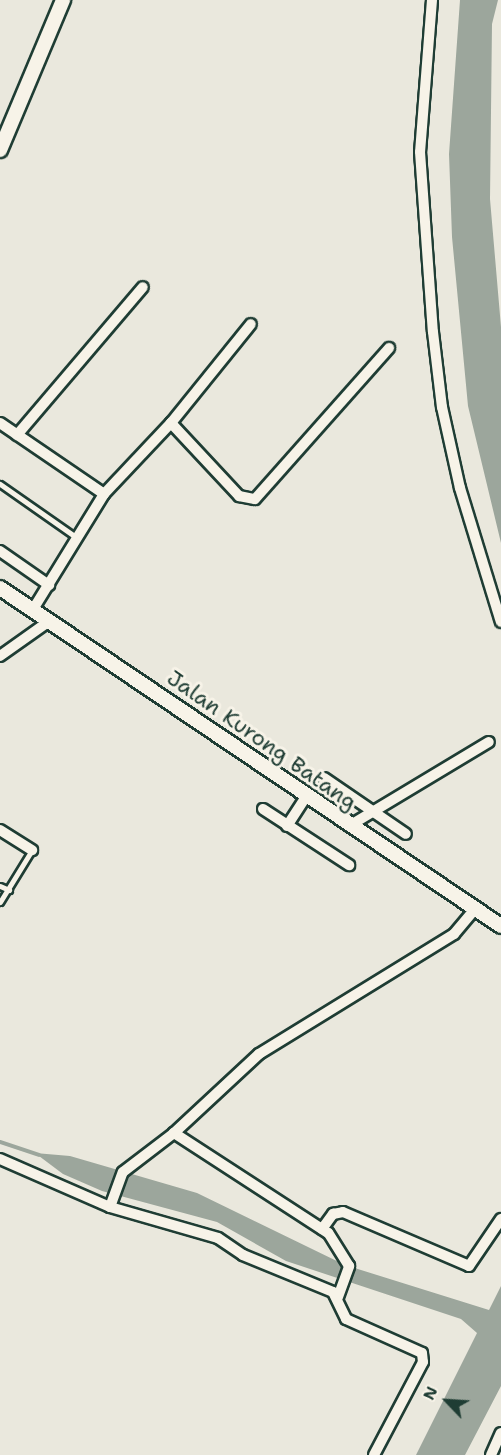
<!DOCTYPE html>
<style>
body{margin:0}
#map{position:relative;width:501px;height:1455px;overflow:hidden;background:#eae8dd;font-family:"Shantell Sans",sans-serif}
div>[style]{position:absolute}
.water>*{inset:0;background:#9ca69c}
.stream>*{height:4px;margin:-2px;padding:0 2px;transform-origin:2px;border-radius:2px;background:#9ca69c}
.roads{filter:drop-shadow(2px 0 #1f3d34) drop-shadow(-2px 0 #1f3d34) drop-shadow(0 2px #1f3d34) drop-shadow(0 -2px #1f3d34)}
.service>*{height:5px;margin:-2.5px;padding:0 2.5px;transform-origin:2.5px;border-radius:2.5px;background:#f7f3e8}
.minor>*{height:10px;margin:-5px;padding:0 5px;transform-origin:5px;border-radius:5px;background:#f7f3e8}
.tertiary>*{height:14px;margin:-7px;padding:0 7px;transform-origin:7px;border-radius:7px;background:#f7f3e8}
span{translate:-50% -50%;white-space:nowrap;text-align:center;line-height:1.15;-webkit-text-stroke:6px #f7f3e8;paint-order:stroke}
.street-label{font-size:22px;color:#1f3d34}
.north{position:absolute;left:417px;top:1371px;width:60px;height:60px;-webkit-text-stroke:4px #f7f3e8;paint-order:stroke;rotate:295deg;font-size:16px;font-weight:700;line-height:24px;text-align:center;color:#1f3d34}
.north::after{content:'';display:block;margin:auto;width:21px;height:27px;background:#1f3d34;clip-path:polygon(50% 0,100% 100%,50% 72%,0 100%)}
</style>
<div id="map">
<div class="water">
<div style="clip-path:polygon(460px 0,498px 0,492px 24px,490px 199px,501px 327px,501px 543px,468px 406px,452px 237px,449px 154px)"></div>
<div style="clip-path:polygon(35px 1153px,70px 1156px,197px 1193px,345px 1265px,489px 1310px,501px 1286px,501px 1386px,465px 1455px,416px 1455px,477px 1333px,461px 1319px,286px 1261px,217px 1222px,102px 1191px,63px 1174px)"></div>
</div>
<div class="stream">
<div style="left:0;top:1142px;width:41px;rotate:18.4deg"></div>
</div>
<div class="roads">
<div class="service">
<div style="left:0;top:484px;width:94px;rotate:35deg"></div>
<div style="left:0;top:886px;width:10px;rotate:24deg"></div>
<div style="left:0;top:902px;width:61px;rotate:-58.4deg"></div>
</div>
<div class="minor">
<div style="left:432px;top:0;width:152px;rotate:94.5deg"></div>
<div style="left:420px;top:152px;width:180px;rotate:85.9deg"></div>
<div style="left:433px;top:332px;width:76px;rotate:83.2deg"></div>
<div style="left:442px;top:407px;width:83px;rotate:77.5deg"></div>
<div style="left:460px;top:488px;width:140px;rotate:73deg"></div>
<div style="left:0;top:423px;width:126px;rotate:34.3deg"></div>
<div style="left:171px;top:423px;width:100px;rotate:47deg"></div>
<div style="left:239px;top:496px;width:16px;rotate:11deg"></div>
<div style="left:255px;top:499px;width:202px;rotate:-48.4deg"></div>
<div style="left:17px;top:435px;width:194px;rotate:-49.6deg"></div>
<div style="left:0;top:551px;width:60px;rotate:34.8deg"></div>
<div style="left:32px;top:611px;width:137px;rotate:-58.4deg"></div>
<div style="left:104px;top:494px;width:98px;rotate:-46.7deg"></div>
<div style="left:171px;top:423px;width:127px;rotate:-51.1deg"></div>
<div style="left:0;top:656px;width:59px;rotate:-35.3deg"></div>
<div style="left:324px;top:778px;width:99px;rotate:34.3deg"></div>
<div style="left:263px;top:809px;width:103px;rotate:33.1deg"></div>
<div style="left:287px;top:826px;width:35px;rotate:-57deg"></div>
<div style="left:349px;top:826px;width:163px;rotate:-31deg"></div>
<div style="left:0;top:830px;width:38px;rotate:32deg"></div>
<div style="left:0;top:1159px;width:120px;rotate:23.6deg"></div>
<div style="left:110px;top:1207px;width:112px;rotate:16deg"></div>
<div style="left:218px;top:1238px;width:30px;rotate:34deg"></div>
<div style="left:243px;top:1255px;width:97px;rotate:22.3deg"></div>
<div style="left:333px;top:1292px;width:30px;rotate:64deg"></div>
<div style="left:346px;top:1319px;width:83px;rotate:24.1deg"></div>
<div style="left:422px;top:1353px;width:9px;rotate:84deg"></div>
<div style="left:423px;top:1362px;width:105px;rotate:117.8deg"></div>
<div style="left:110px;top:1207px;width:37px;rotate:-70deg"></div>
<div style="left:123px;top:1172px;width:64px;rotate:-37.4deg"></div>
<div style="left:322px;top:1229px;width:19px;rotate:-54deg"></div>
<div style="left:333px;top:1214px;width:10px;rotate:-11deg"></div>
<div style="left:343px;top:1212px;width:137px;rotate:23.2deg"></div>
<div style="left:469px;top:1266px;width:57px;rotate:-55.8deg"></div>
<div style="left:338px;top:1297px;width:33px;rotate:-70deg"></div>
<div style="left:349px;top:1266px;width:39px;rotate:-122deg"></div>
<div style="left:328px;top:1233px;width:184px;rotate:-147deg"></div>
<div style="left:174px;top:1133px;width:116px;rotate:-42.9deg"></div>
<div style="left:259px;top:1054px;width:229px;rotate:-31.6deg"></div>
<div style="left:454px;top:934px;width:33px;rotate:-50deg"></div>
<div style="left:491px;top:1455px;width:24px;rotate:-66deg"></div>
</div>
<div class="tertiary">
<div style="left:0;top:150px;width:163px;rotate:-67.2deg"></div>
<div style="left:0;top:588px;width:604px;rotate:34.01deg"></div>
</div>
</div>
<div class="street-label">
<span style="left:262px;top:740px;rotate:35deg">Jalan Kurong Batang</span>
</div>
<div class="north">N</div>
</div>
